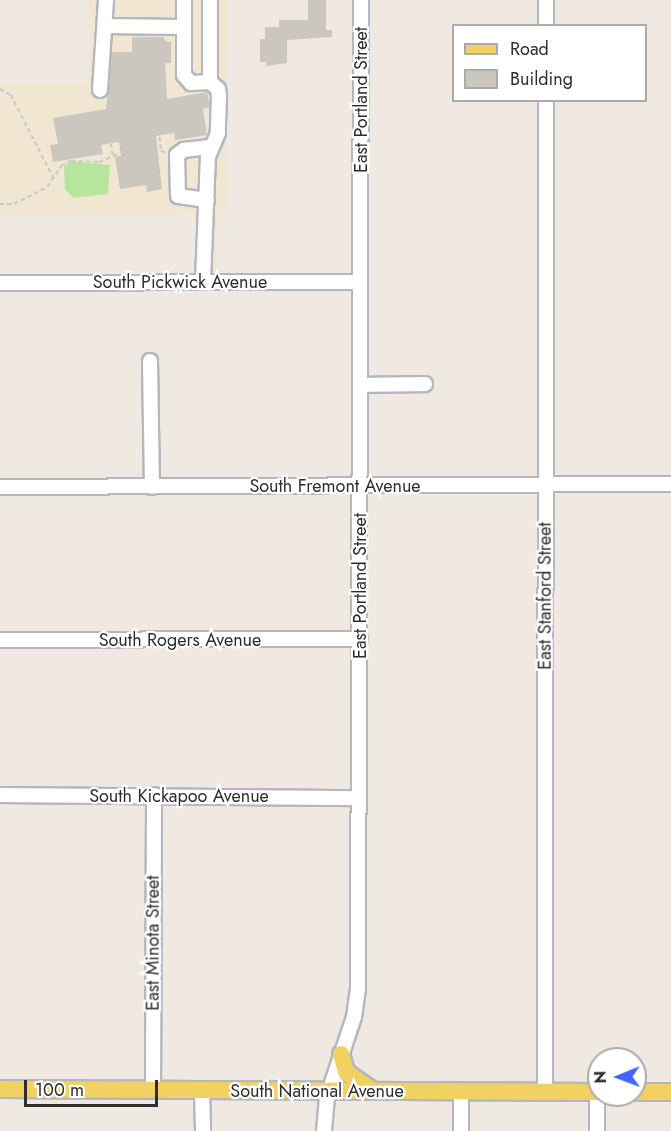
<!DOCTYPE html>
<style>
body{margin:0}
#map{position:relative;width:671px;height:1131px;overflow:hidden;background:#efe9e1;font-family:Jost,sans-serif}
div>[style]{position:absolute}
.education>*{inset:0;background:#f0e6d1}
.green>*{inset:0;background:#b6e59e}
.building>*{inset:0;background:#cbc7bf}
.path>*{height:1.5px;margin-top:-0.75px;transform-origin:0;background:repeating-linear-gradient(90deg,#c9c9c9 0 4.5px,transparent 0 7.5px)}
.roads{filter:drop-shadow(2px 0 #b4b7c1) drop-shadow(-2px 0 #b4b7c1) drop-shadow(0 2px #b4b7c1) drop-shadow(0 -2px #b4b7c1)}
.minor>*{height:14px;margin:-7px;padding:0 7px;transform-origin:7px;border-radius:7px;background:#fff}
.major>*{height:16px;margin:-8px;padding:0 8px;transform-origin:8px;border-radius:8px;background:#f2d163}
span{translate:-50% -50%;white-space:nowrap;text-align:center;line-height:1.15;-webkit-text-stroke:4.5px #fff;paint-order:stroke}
.street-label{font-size:18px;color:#2e2e2e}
.legend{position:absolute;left:452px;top:24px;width:195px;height:78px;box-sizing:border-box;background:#fff;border:2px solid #ababab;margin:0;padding:8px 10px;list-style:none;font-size:18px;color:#2e2e2e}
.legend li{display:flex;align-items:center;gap:12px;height:30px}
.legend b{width:30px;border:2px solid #ababab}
.north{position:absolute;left:587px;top:1047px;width:60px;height:60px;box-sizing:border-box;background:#fff;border:2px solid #ababab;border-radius:50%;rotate:269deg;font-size:16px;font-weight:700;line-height:24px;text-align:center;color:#2e2e2e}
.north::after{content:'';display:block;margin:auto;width:21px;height:27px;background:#4264fb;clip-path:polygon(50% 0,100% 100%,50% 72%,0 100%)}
.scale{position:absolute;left:24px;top:1080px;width:134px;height:27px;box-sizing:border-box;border:3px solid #2e2e2e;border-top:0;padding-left:8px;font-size:18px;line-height:21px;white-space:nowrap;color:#2e2e2e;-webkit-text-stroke:4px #fff;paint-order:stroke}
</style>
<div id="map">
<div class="education">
<div style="clip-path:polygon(89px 0,227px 0,226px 213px,217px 214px,217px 276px,197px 276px,196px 214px,0 215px,0 83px,89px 83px)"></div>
</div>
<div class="green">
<div style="clip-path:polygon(69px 161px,110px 165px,108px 194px,73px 198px,65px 189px,64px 167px)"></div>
</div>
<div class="building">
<div style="clip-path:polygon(308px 0,326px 0,326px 30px,332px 30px,332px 37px,287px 40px,287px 63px,266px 66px,266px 62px,260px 62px,260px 39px,265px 39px,265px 27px,279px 27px,279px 20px,308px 20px)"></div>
<div style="clip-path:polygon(132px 37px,164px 37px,165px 41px,171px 42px,171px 63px,165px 63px,167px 99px,207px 92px,210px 107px,203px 109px,207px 135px,175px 140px,174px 133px,156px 136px,162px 189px,147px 192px,146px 185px,120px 189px,115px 157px,121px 156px,119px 142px,101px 145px,103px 154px,53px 162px,50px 145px,58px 144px,53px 118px,106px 109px,112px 52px,132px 52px)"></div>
</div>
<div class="path">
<div style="left:0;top:89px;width:13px;rotate:29deg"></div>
<div style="left:11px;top:95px;width:94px;rotate:62.9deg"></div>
<div style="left:160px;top:137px;width:14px;rotate:86deg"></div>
<div style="left:161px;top:151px;width:6px;rotate:18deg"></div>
<div style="left:111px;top:144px;width:11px;rotate:80deg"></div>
<div style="left:0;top:204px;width:14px"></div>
<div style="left:14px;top:204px;width:37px;rotate:-27deg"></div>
<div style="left:47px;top:187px;width:25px;rotate:-56deg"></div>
<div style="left:61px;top:166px;width:11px;rotate:-27deg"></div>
<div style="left:71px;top:161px;width:28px;rotate:2deg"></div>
<div style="left:99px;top:162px;width:23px;rotate:-23deg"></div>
</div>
<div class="roads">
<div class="minor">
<div style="left:184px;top:0;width:75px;rotate:90deg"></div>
<div style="left:184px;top:75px;width:11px;rotate:49deg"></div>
<div style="left:191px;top:83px;width:19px;rotate:-3deg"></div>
<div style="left:210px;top:82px;width:11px;rotate:41deg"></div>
<div style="left:218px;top:89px;width:7px;rotate:82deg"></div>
<div style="left:219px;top:96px;width:37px;rotate:92deg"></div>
<div style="left:218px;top:133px;width:25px;rotate:113deg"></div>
<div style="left:208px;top:156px;width:126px;rotate:92.3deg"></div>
<div style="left:106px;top:26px;width:77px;rotate:0.7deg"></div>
<div style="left:546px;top:26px;width:26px;rotate:-90deg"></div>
<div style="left:210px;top:82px;width:82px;rotate:-90deg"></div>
<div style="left:100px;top:90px;width:90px;rotate:-86.2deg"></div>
<div style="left:207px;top:200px;width:29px;rotate:-172deg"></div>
<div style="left:178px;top:196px;width:41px;rotate:-91.4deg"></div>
<div style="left:177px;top:155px;width:9px;rotate:-36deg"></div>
<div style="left:184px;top:150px;width:26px;rotate:-7deg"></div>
<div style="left:0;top:283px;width:360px;rotate:-0.2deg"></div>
<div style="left:150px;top:361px;width:126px;rotate:89.1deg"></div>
<div style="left:361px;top:385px;width:64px;rotate:-0.9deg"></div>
<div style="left:0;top:487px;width:671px;rotate:-0.26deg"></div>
<div style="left:0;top:640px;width:360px;rotate:-0.2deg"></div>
<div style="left:0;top:795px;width:358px;rotate:0.5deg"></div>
<div style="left:153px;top:1090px;width:295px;rotate:-89.8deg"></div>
<div style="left:202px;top:1090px;width:41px;rotate:88.6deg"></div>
<div style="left:461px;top:1091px;width:40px;rotate:90deg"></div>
<div style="left:545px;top:1092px;width:992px;rotate:-89.94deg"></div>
<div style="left:597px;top:1092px;width:39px;rotate:90deg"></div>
<div style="left:324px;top:1131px;width:33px;rotate:-85deg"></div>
<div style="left:327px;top:1098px;width:85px;rotate:-71.6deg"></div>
<div style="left:354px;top:1017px;width:28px;rotate:-82deg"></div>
<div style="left:358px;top:989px;width:989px;rotate:-89.83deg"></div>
</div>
<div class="major">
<div style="left:341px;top:1054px;width:19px;rotate:74deg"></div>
<div style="left:346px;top:1072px;width:29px;rotate:35deg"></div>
<div style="left:0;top:1089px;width:599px;rotate:0.29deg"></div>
<div style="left:635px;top:1092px;width:36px"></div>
</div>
</div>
<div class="street-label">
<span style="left:361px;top:100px;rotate:-90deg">East Portland Street</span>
<span style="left:180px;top:282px">South Pickwick Avenue</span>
<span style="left:335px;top:486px">South Fremont Avenue</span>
<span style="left:360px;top:586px;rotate:-90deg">East Portland Street</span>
<span style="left:545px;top:596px;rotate:-90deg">East Stanford Street</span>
<span style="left:180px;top:640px">South Rogers Avenue</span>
<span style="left:179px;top:796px">South Kickapoo Avenue</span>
<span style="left:153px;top:943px;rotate:-90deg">East Minota Street</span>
<span style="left:317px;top:1091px">South National Avenue</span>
</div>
<ul class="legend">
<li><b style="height:8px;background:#f2d163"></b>Road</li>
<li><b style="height:16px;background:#cbc7bf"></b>Building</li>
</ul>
<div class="north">N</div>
<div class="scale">100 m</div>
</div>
